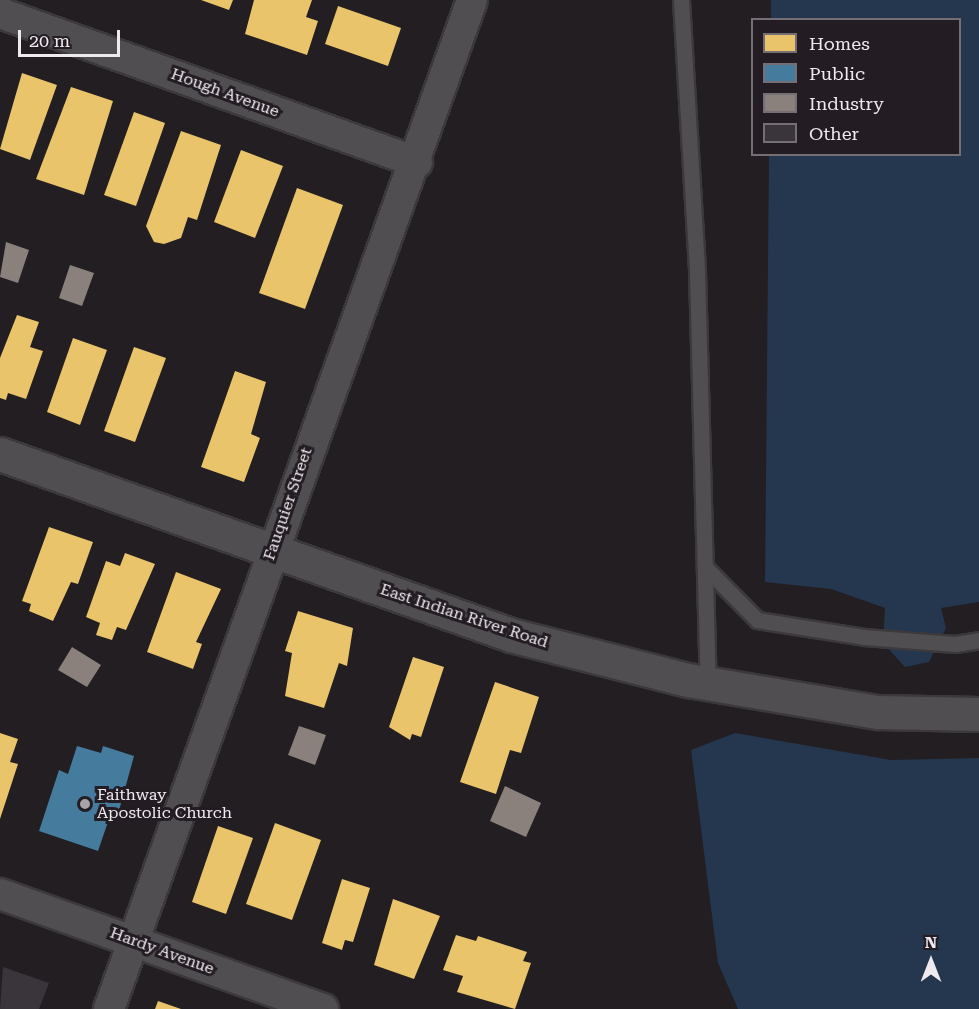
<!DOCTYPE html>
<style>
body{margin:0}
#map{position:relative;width:979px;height:1009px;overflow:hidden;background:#221e22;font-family:"Roboto Serif",serif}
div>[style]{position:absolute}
.water>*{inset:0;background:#24374e}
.homes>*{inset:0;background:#e9c46a}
.public>*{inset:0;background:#457b9d}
.industry>*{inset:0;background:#8a817c}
.building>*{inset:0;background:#39353b}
.roads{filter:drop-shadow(2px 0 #3c393c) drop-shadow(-2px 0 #3c393c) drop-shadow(0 2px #3c393c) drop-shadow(0 -2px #3c393c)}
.lane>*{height:15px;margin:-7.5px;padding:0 7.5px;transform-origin:7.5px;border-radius:7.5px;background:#514e51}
.street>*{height:30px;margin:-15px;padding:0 15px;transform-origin:15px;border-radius:15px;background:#514e51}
.secondary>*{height:33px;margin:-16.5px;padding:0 16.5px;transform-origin:16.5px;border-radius:16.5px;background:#514e51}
.dots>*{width:16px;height:16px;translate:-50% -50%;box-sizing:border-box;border:3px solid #231d23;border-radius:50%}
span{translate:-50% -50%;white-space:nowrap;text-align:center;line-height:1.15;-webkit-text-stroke:6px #231d23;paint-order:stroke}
.street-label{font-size:16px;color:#efeaef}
.poi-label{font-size:16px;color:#efeaef}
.left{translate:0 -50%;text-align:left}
.legend{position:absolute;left:751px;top:18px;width:210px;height:138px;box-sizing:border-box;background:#231d23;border:2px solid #756f75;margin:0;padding:8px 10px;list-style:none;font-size:18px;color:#efeaef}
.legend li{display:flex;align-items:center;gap:12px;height:30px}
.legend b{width:30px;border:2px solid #756f75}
.north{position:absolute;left:901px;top:931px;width:60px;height:60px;-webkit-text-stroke:4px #231d23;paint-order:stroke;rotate:0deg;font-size:16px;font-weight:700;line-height:24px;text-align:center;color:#efeaef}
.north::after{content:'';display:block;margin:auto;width:21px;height:27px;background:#efeaef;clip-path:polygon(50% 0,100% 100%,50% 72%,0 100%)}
.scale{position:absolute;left:18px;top:30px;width:102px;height:27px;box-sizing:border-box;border:3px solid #efeaef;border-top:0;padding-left:8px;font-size:18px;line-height:21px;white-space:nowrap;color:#efeaef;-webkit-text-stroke:4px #231d23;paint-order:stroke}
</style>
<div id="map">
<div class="water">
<div style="clip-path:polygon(771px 0,979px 0,979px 602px,941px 608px,946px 628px,929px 662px,905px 667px,883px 643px,885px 608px,831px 589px,765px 582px,769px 155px,960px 154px,960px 20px,771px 19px)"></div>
<div style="clip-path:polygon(735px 733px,891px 760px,979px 758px,979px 1009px,738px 1009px,718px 963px,691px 750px)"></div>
</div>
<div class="homes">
<div style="clip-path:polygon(201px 0,233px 0,229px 10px)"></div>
<div style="clip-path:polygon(254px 0,312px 0,306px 17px,318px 21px,307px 55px,245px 34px)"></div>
<div style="clip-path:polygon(338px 6px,401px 28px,388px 66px,325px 44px)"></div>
<div style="clip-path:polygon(22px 73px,57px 85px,30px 160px,0 149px)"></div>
<div style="clip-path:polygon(71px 87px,113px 101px,84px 195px,36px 179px)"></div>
<div style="clip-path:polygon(134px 112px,165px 123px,136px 206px,104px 195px)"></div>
<div style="clip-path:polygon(181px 131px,221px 145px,197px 220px,188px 217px,181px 238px,164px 244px,154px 242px,146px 226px)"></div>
<div style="clip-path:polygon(241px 150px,283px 166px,255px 238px,214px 222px)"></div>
<div style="clip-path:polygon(297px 188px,343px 205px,305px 309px,259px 293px)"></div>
<div style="clip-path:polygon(17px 315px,39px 322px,30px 347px,43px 351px,26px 399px,8px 393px,6px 400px,0 398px,0 358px)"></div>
<div style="clip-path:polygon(73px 338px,107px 350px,80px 425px,47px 412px)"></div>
<div style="clip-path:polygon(134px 347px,166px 358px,135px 442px,104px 431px)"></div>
<div style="clip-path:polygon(235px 371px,266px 382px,251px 434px,260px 438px,244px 482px,201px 467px)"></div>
<div style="clip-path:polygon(49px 527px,93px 542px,78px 584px,71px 582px,53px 621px,29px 611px,31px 604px,22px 601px)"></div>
<div style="clip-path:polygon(125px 553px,155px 564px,126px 630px,117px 627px,112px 640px,96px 635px,100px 623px,86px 617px,106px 561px,120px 566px)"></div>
<div style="clip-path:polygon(176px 572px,221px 589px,196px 642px,202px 644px,193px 669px,147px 652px)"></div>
<div style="clip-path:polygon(298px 611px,353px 628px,347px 666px,339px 663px,324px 708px,285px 696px,292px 653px,285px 651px)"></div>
<div style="clip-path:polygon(413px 657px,444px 667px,421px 737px,412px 734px,410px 740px,389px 727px)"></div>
<div style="clip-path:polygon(495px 682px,539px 697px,521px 753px,510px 750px,496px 794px,460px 782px)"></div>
<div style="clip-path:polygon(0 733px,18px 739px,10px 762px,18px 764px,0 819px)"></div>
<div style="clip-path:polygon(275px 823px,321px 840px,292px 920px,246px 904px)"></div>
<div style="clip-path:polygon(218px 826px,253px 838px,226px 914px,192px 902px)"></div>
<div style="clip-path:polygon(342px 879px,370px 888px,353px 942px,345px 940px,342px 950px,322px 943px)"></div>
<div style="clip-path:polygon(393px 899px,440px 916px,414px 979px,374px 965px)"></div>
<div style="clip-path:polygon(456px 935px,476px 941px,478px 936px,527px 952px,523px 961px,531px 963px,515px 1009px,457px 992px,463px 976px,443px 970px)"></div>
<div style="clip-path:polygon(158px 1001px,181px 1009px,155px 1009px)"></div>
</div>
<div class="public">
<div style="clip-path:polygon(77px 746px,101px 753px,103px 746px,134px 756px,117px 818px,110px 816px,98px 851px,39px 831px,59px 770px,68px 774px)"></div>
</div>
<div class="industry">
<div style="clip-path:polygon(6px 242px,29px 250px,18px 283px,0 277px)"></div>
<div style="clip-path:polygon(70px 265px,94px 273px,82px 306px,59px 298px)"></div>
<div style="clip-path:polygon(72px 647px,101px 665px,87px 687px,58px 670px)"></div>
<div style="clip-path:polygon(299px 726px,326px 735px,315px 765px,288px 755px)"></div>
<div style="clip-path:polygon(505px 786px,541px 803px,526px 837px,490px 821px)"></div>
</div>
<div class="building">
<div style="clip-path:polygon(3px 967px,49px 983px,39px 1009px,0 1009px)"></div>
</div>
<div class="roads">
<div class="lane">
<div style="left:681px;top:0;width:271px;rotate:86.6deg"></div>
<div style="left:697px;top:271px;width:412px;rotate:88.5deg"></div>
<div style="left:705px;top:567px;width:74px;rotate:45.5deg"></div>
<div style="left:757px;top:620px;width:108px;rotate:9deg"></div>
<div style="left:864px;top:637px;width:91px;rotate:4.4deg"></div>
<div style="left:955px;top:644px;width:24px;rotate:-9deg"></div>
</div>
<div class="street">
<div style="left:0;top:13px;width:443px;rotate:19.7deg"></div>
<div style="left:0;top:894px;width:343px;rotate:19.6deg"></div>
<div style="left:109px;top:1009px;width:1072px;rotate:-70.21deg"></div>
</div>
<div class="secondary">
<div style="left:0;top:454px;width:542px;rotate:19.5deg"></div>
<div style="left:511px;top:635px;width:183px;rotate:14.3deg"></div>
<div style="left:688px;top:680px;width:193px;rotate:9.6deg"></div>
<div style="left:878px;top:712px;width:101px;rotate:1.1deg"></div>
</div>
</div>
<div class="dots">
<div style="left:85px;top:804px;background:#a7a3a7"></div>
</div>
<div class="street-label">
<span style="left:225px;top:93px;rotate:20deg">Hough Avenue</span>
<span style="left:288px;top:504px;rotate:-71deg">Fauquier Street</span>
<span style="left:464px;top:616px;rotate:18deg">East Indian River Road</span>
<span style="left:162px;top:951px;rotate:20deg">Hardy Avenue</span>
</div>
<div class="poi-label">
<span class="left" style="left:97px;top:804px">Faithway<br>Apostolic Church</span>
</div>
<ul class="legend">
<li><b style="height:16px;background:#e9c46a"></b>Homes</li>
<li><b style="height:16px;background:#457b9d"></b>Public</li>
<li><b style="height:16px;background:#8a817c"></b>Industry</li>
<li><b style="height:16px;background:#39353b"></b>Other</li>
</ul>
<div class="north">N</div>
<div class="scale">20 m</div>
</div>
